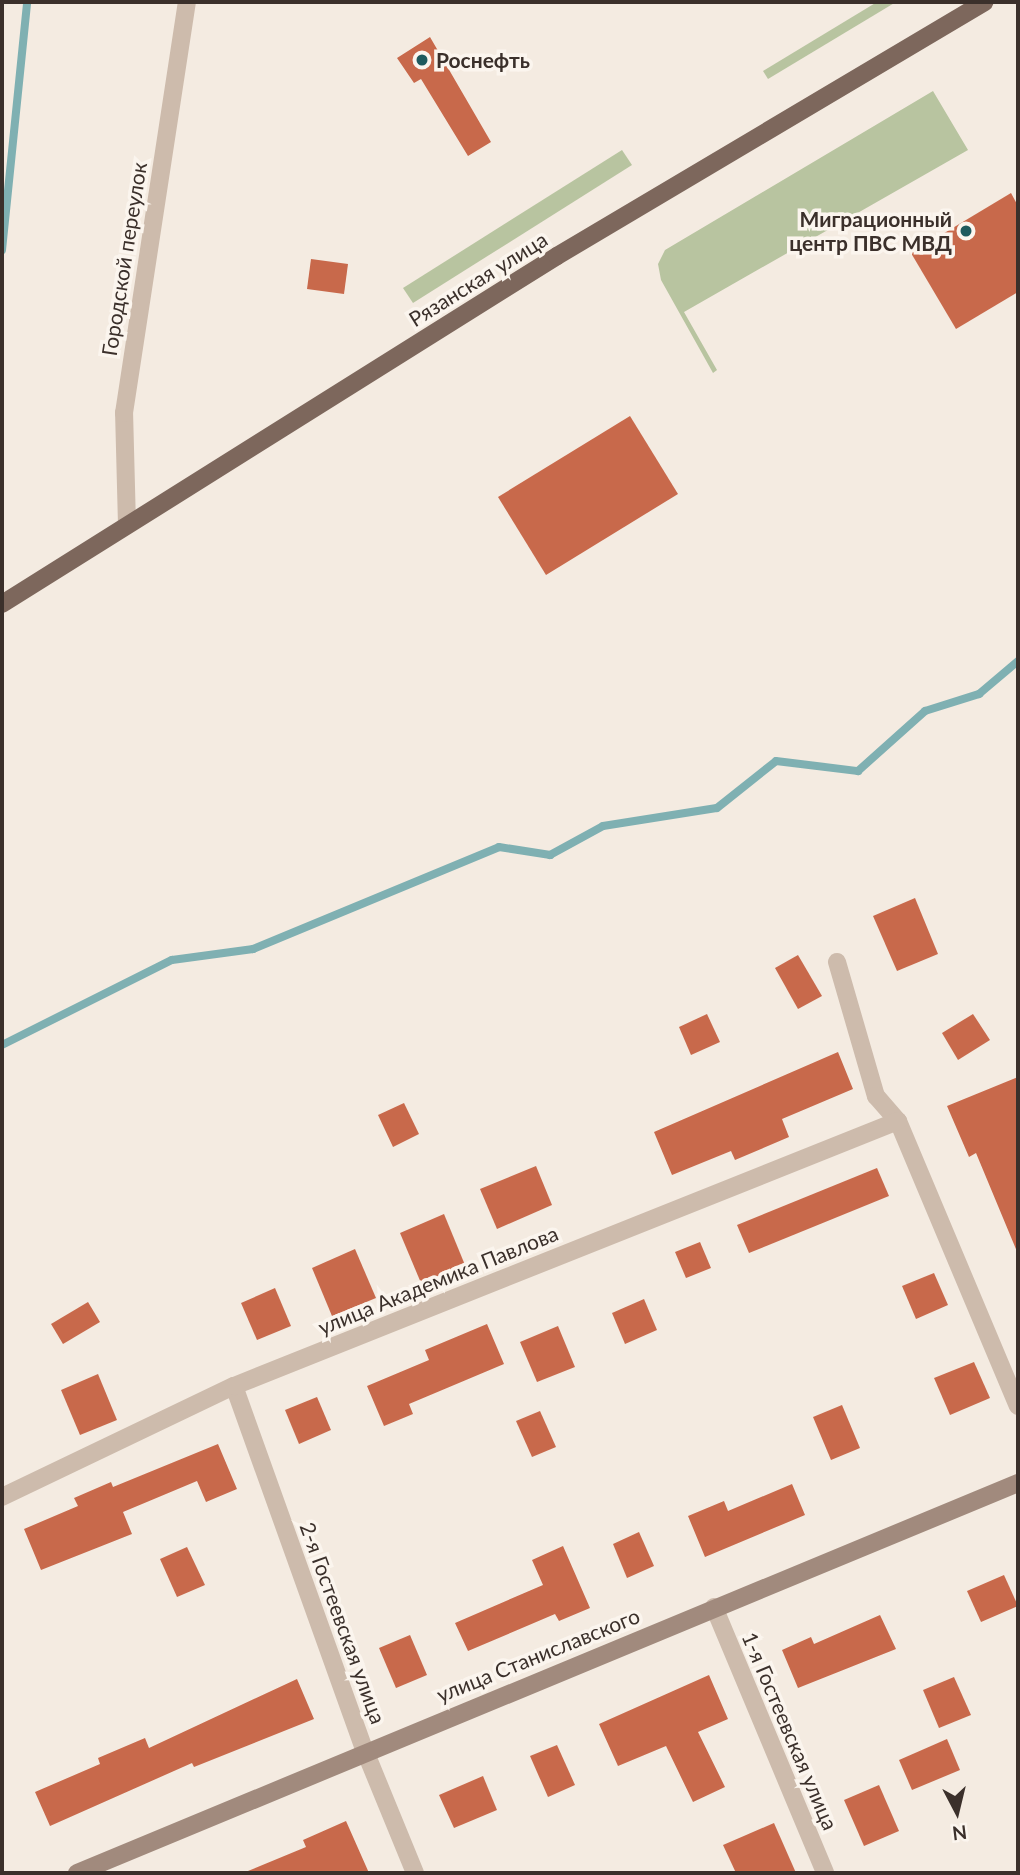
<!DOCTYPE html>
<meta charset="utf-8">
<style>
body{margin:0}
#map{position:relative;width:1020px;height:1875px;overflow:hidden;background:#f4ebe1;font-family:Lato,sans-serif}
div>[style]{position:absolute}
.green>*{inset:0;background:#b8c4a0}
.stream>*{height:8px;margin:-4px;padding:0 4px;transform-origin:4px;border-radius:4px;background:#7fb0b2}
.building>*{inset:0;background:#c8694b}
.street>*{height:18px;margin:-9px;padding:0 9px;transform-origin:9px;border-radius:9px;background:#cdbbac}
.secondary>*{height:18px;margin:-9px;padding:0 9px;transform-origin:9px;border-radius:9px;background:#a18a7d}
.primary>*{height:18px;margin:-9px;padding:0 9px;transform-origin:9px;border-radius:9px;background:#7d675c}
.dots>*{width:19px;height:19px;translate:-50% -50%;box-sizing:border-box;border:4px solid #fbf5ee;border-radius:50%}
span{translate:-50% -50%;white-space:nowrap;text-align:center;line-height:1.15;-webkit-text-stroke:7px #fbf5ee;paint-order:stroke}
.poi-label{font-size:21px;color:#3b302b;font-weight:700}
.left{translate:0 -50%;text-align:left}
.right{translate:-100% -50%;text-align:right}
.street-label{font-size:21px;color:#3b302b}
.frame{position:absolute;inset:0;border:4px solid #3b302b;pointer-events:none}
.north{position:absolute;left:922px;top:1777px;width:70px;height:70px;-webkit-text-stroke:5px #fbf5ee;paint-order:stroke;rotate:173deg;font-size:19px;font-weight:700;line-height:28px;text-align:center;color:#3b302b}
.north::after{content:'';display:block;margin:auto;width:24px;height:32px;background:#3b302b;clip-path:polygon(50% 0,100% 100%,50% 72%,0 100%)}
</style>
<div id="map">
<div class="green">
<div style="clip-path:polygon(877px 2px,896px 2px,768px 79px,763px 71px)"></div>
<div style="clip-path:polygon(933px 91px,968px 150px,684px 312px,717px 370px,713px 373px,661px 280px,658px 264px,665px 250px)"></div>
<div style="clip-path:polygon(622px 150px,632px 165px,413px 303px,403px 288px)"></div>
</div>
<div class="stream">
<div style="left:2px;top:250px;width:249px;rotate:-84.2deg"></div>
<div style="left:2px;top:1045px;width:190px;rotate:-26.6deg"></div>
<div style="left:172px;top:960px;width:82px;rotate:-7.7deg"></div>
<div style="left:253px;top:949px;width:266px;rotate:-22.5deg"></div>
<div style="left:499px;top:847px;width:52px;rotate:8.9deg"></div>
<div style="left:550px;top:855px;width:60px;rotate:-28.7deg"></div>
<div style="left:603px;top:826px;width:115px;rotate:-9deg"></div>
<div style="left:717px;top:808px;width:75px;rotate:-38.5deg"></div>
<div style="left:776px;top:761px;width:83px;rotate:7deg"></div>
<div style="left:858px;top:771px;width:90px;rotate:-41.8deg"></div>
<div style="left:925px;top:711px;width:57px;rotate:-17.5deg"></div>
<div style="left:979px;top:694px;width:51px;rotate:-40.2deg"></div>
</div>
<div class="building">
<div style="clip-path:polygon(430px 37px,491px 142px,468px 156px,421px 79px,414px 83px,397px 58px)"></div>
<div style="clip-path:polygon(1011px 193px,1018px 206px,1018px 292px,956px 329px,911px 253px)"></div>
<div style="clip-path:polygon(311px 259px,348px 264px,344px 294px,307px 289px)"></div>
<div style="clip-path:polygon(630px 416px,678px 494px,546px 575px,498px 497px)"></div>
<div style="clip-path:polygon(915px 898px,938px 954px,897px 971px,873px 916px)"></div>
<div style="clip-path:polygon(798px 955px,822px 996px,798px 1009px,775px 968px)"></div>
<div style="clip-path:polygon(707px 1014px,720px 1042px,691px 1055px,679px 1027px)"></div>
<div style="clip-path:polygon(973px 1014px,990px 1040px,958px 1060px,942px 1033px)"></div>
<div style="clip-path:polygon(838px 1052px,853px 1089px,782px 1119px,789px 1137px,735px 1160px,731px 1151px,672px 1175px,654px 1132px)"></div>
<div style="clip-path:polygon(1018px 1077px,1018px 1254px,976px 1153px,969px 1157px,947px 1106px)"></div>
<div style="clip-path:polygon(404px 1103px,419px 1134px,393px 1147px,378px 1115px)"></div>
<div style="clip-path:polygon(536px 1166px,552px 1205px,497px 1229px,480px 1189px)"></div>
<div style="clip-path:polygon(877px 1168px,889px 1196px,749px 1253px,737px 1225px)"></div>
<div style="clip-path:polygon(444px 1214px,465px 1265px,421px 1283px,400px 1233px)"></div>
<div style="clip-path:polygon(700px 1242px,711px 1268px,686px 1278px,675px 1252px)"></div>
<div style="clip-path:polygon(355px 1249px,376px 1298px,332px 1316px,312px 1268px)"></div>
<div style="clip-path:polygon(934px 1273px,948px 1305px,916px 1319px,902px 1286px)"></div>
<div style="clip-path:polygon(275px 1288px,291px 1326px,257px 1340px,241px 1303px)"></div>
<div style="clip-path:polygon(644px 1299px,657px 1330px,625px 1344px,612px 1313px)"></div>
<div style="clip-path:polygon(88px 1302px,100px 1322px,63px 1344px,51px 1324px)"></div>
<div style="clip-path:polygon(487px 1324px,504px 1364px,409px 1404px,413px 1414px,384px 1426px,367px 1386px,429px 1360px,425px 1350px)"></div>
<div style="clip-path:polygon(558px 1326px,575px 1367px,537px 1382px,520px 1342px)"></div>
<div style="clip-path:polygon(974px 1362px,990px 1398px,950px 1415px,934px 1378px)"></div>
<div style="clip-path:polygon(98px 1374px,117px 1420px,80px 1435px,61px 1390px)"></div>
<div style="clip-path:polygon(317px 1397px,331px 1430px,299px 1444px,285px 1410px)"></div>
<div style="clip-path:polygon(842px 1405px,860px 1448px,831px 1460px,813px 1417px)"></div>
<div style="clip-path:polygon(540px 1411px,556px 1447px,532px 1457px,516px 1421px)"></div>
<div style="clip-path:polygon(218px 1444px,237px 1489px,206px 1502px,197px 1481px,123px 1512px,132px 1534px,41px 1570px,24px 1529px,78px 1506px,74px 1498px,111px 1482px,113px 1487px)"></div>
<div style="clip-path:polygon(792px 1484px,805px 1515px,705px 1557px,688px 1516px,724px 1501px,728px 1511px)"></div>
<div style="clip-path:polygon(639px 1532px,654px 1566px,627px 1578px,613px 1544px)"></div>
<div style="clip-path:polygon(563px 1546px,590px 1608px,559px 1621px,555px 1614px,468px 1651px,455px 1623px,543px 1585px,532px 1560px)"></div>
<div style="clip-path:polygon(187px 1547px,205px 1585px,177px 1597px,160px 1559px)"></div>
<div style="clip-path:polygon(1004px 1575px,1018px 1606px,981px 1622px,967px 1591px)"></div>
<div style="clip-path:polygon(880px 1615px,896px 1649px,798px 1688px,782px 1650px,811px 1637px,814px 1644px)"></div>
<div style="clip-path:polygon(410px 1635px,427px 1675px,396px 1688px,379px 1648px)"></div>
<div style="clip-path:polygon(709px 1675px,728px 1719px,698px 1732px,725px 1787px,693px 1802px,666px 1746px,618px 1766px,599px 1724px)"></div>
<div style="clip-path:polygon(954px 1677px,971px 1715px,939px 1728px,923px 1690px)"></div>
<div style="clip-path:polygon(297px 1679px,314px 1719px,194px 1767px,192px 1763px,50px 1826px,35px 1792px,100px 1764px,98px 1758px,145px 1738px,149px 1748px)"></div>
<div style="clip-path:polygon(947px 1739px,960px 1770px,912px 1790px,899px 1760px)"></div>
<div style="clip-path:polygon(557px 1745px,575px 1785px,548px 1797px,530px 1756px)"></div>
<div style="clip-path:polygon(483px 1776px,497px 1810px,454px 1828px,439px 1795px)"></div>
<div style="clip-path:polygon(879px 1785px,899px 1831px,864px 1846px,844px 1800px)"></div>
<div style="clip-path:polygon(346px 1821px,369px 1873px,243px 1873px,306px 1847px,303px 1840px)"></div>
<div style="clip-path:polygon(774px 1823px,796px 1873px,736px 1873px,723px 1845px)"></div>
</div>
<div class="street">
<div style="left:127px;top:525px;width:112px;rotate:-91.5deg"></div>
<div style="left:124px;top:413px;width:416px;rotate:-81.3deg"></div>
<div style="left:837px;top:962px;width:140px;rotate:73.8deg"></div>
<div style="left:876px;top:1096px;width:33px;rotate:49deg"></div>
<div style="left:898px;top:1121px;width:309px;rotate:67.2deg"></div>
<div style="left:234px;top:1386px;width:388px;rotate:70.3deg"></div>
<div style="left:365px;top:1751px;width:132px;rotate:67.7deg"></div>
<div style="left:2px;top:1497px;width:257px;rotate:-25.6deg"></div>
<div style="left:234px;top:1386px;width:715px;rotate:-21.76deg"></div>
<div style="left:714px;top:1607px;width:288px;rotate:67.3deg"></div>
</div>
<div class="secondary">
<div style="left:77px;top:1873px;width:1019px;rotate:-22.51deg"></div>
</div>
<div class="primary">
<div style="left:2px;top:604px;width:655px;rotate:-32.09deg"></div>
<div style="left:557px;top:256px;width:497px;rotate:-30.7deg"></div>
</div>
<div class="dots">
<div style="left:422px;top:60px;background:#1f5a5e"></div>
<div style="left:966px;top:231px;background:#1f5a5e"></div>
</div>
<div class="poi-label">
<span class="left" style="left:436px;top:60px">Роснефть</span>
<span class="right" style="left:952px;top:231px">Миграционный<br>центр ПВС МВД</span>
</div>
<div class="street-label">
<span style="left:124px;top:259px;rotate:-81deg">Городской переулок</span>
<span style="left:478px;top:279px;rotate:-32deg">Рязанская улица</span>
<span style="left:438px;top:1280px;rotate:-22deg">улица Академика Павлова</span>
<span style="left:343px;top:1623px;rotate:70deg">2-я Гостеевская улица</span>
<span style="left:538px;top:1655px;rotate:-22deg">улица Станиславского</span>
<span style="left:790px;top:1731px;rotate:67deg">1-я Гостеевская улица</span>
</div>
<div class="frame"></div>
<div class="north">N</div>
</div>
